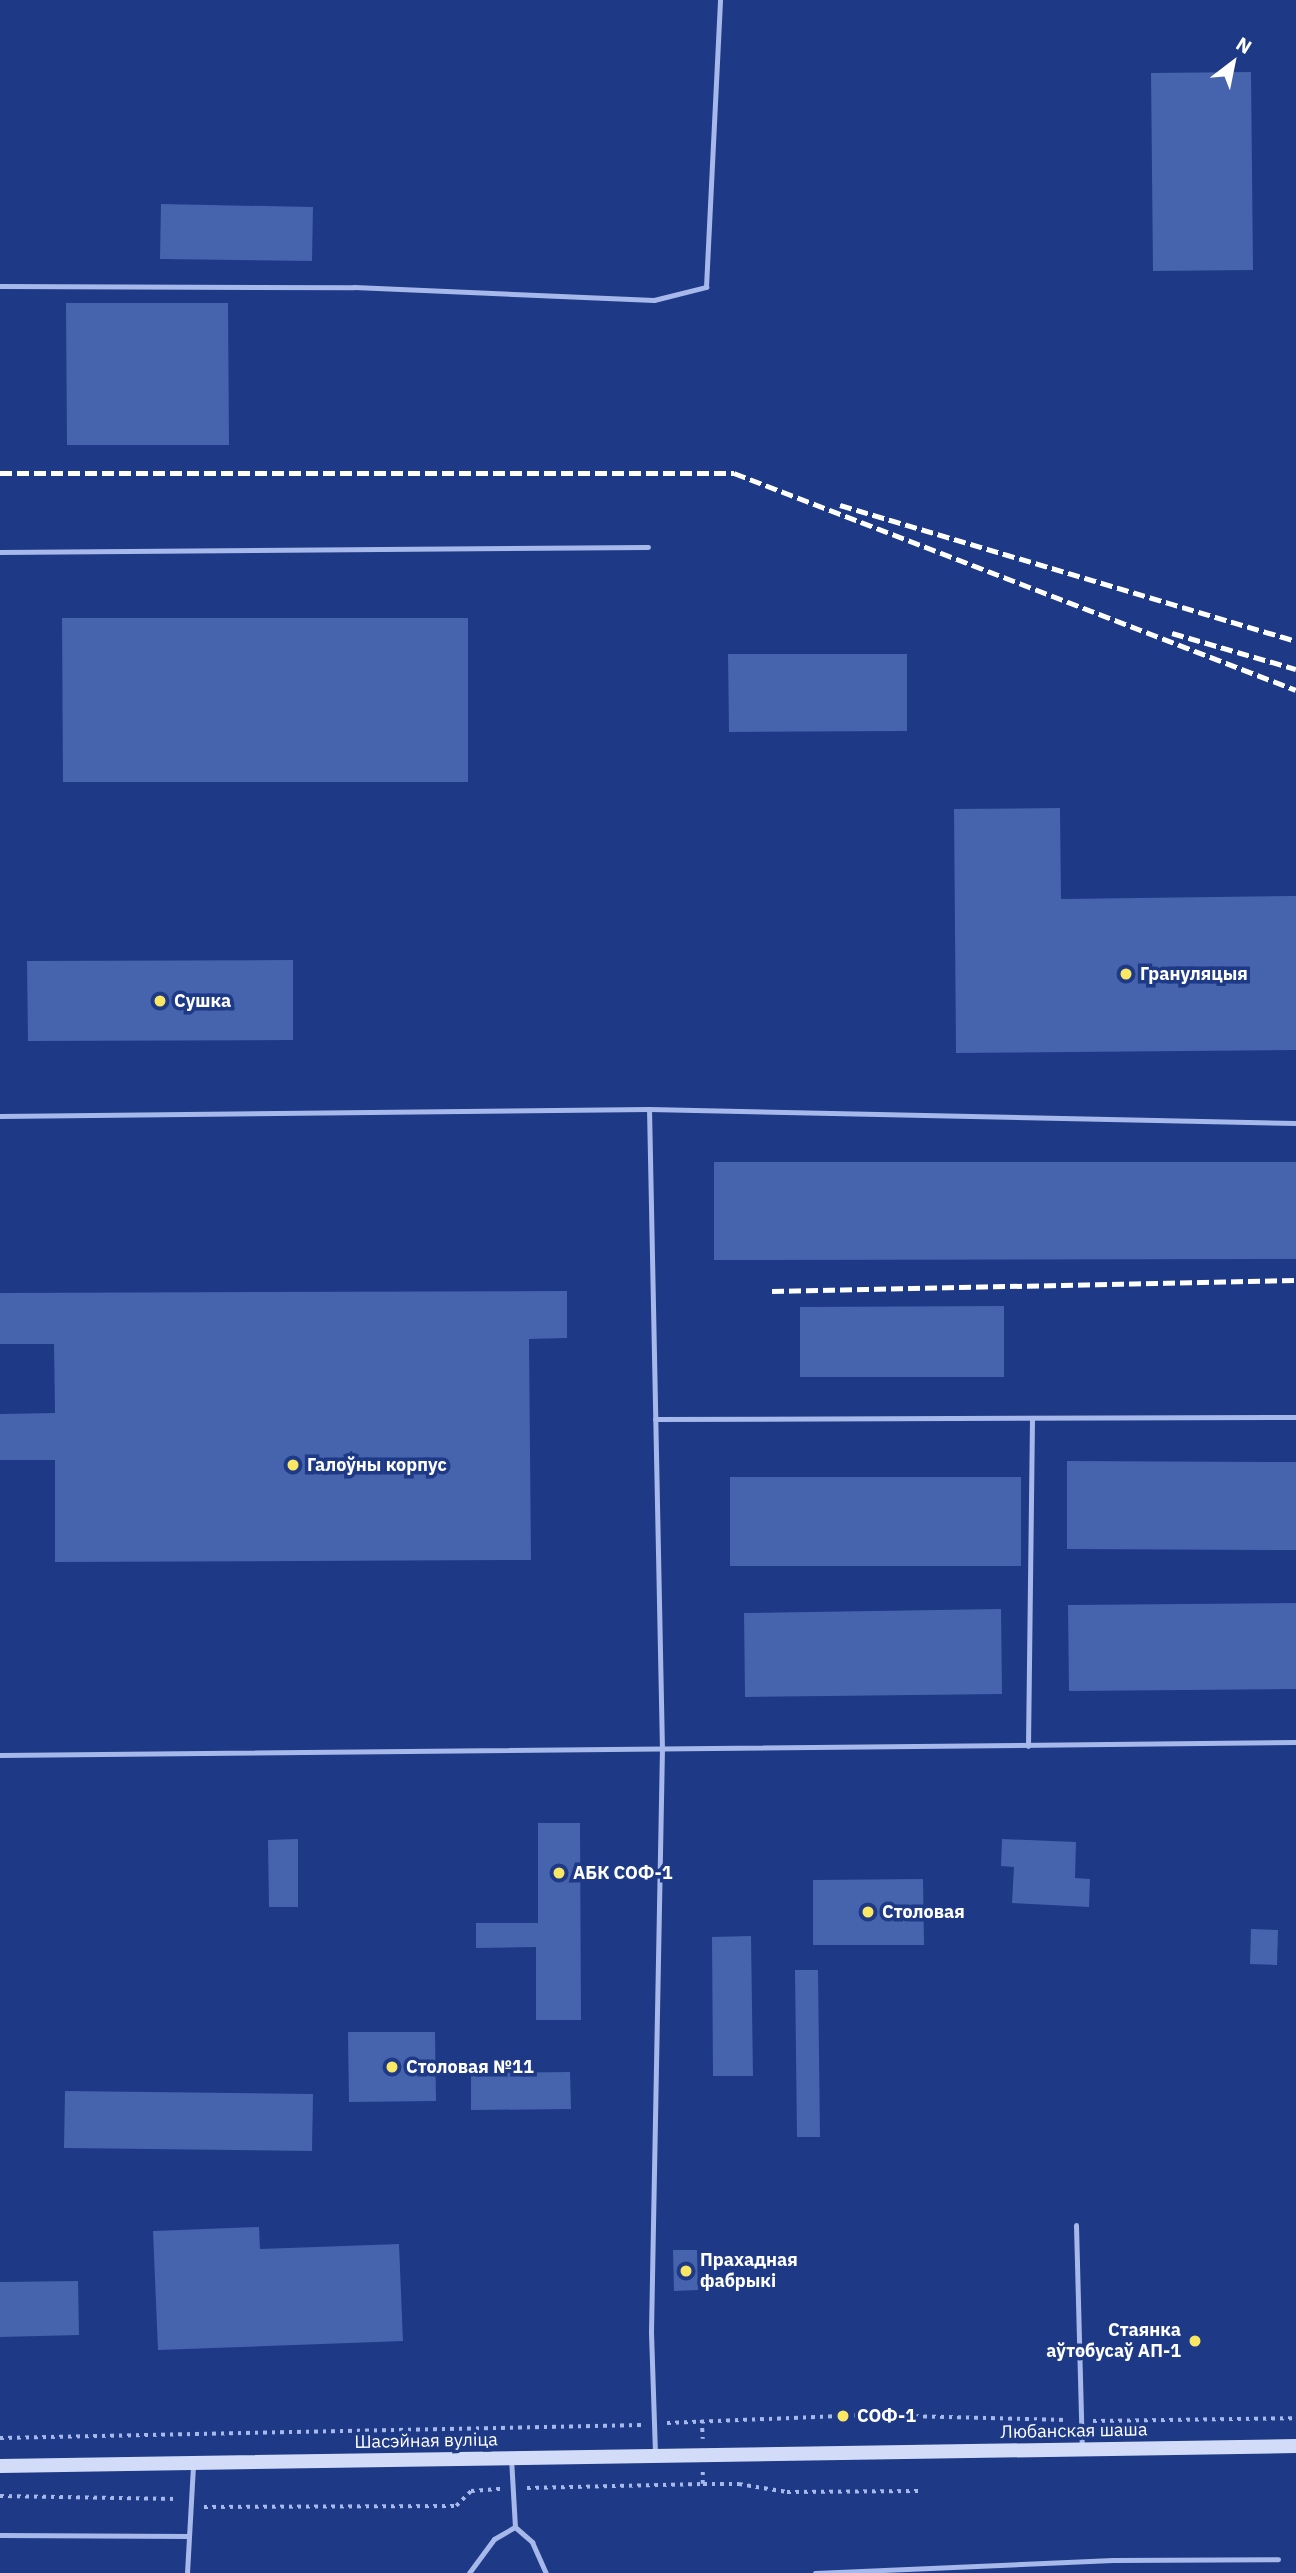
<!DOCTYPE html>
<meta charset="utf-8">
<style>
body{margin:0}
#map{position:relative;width:1296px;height:2573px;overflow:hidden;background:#1e3986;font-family:"IBM Plex Sans",sans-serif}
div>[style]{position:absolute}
.building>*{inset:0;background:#4663ae}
.path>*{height:3.5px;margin-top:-1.75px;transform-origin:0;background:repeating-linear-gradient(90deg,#a6b9ea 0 3.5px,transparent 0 8.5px)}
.lane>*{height:5px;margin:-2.5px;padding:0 2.5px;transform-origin:2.5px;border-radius:2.5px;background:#a6b9ea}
.secondary>*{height:14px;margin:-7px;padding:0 7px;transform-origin:7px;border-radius:7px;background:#d2dcf8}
.rail>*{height:5px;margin-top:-2.5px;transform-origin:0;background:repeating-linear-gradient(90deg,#fff 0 12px,transparent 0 17px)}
.dots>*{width:19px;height:19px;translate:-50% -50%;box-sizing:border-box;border:4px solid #1e3986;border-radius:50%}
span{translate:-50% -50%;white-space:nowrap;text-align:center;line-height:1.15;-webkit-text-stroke:7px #1e3986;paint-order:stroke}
.poi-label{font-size:18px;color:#fff;font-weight:700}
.left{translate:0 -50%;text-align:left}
.right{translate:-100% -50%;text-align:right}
.street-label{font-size:18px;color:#fff}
.north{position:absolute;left:1198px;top:28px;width:70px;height:70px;-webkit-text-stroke:5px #1e3986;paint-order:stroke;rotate:32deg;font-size:19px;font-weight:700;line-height:28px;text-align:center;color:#fff}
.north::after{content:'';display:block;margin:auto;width:24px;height:32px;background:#fff;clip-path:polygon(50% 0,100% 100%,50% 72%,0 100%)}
</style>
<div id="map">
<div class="building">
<div style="clip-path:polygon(1251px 72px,1253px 270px,1153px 271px,1151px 73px)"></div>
<div style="clip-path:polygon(161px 204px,313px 207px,312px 261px,160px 259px)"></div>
<div style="clip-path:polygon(66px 303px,228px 303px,229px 445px,67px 445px)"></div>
<div style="clip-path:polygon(62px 618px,468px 618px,468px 782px,63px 782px)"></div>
<div style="clip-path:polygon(728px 654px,907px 654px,907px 731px,729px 732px)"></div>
<div style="clip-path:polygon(1060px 808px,1061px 899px,1296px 896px,1296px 1050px,956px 1053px,954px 809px)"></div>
<div style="clip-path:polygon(293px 960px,293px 1040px,28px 1041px,27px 961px)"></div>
<div style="clip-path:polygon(714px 1162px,1296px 1162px,1296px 1259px,714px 1260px)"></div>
<div style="clip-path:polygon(567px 1291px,567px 1338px,529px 1339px,531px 1560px,55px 1562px,55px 1460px,0 1460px,0 1414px,55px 1413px,54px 1344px,0 1344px,0 1293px)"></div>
<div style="clip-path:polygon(1004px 1306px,1004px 1377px,800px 1377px,800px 1307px)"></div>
<div style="clip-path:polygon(1067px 1461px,1296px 1462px,1296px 1550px,1067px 1549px)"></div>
<div style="clip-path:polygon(730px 1477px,1021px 1477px,1021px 1566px,730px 1566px)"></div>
<div style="clip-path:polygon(1296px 1603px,1296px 1689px,1069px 1691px,1068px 1605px)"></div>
<div style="clip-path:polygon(1001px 1609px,1002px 1694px,745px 1697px,744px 1613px)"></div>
<div style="clip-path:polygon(538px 1823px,580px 1823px,581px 2020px,536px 2020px,536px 1947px,476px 1948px,476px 1923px,538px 1923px)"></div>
<div style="clip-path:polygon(298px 1839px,298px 1907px,269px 1907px,268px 1840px)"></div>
<div style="clip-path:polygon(1002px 1839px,1076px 1842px,1075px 1878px,1090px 1879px,1089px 1907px,1012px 1903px,1014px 1867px,1001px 1866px)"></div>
<div style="clip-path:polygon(923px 1879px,924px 1945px,813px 1945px,813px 1880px)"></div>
<div style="clip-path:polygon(1251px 1929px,1278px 1930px,1277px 1965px,1250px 1964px)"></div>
<div style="clip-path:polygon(751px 1936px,753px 2076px,713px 2076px,712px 1937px)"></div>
<div style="clip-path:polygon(795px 1970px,818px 1970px,820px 2137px,797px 2137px)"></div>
<div style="clip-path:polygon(348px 2032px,435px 2032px,436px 2101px,349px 2102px)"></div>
<div style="clip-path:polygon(570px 2072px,571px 2109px,471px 2110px,471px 2073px)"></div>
<div style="clip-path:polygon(65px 2091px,313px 2094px,312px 2151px,64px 2148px)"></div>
<div style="clip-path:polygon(259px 2227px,260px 2249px,399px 2244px,403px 2341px,158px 2350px,153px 2231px)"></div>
<div style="clip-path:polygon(673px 2250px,697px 2250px,698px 2290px,674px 2291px)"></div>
<div style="clip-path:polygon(78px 2281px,79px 2335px,0 2337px,0 2282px)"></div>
</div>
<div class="path">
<div style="left:702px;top:2420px;width:19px;rotate:87deg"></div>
<div style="left:1093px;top:2421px;width:203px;rotate:-0.8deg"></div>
<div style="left:667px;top:2423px;width:197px;rotate:-2.3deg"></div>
<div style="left:864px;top:2415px;width:204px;rotate:1.4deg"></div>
<div style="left:0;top:2438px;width:642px;rotate:-1.16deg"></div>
<div style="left:703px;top:2472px;width:12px;rotate:90deg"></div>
<div style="left:703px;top:2484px;width:36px"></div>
<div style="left:739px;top:2484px;width:49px;rotate:9.5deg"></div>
<div style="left:787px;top:2492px;width:131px;rotate:-0.4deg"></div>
<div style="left:527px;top:2488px;width:176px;rotate:-1.3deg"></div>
<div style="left:0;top:2496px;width:177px;rotate:1deg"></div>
<div style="left:204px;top:2507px;width:252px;rotate:-0.2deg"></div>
<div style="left:456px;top:2506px;width:21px;rotate:-45deg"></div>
<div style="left:471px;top:2491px;width:31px;rotate:-4deg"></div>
</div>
<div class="lane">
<div style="left:0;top:286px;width:354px;rotate:0.2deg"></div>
<div style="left:354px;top:287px;width:300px;rotate:2.5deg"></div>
<div style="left:654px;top:300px;width:54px;rotate:-14deg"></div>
<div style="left:706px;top:287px;width:287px;rotate:-87.2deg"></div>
<div style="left:0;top:552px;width:648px;rotate:-0.44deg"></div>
<div style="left:0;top:1116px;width:649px;rotate:-0.62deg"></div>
<div style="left:655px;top:1419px;width:641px;rotate:-0.18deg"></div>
<div style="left:1028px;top:1746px;width:328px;rotate:-89.3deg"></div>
<div style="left:0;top:1755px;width:1296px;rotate:-0.57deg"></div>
<div style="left:1076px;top:2225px;width:222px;rotate:88.5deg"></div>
<div style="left:655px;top:2453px;width:122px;rotate:-91.9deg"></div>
<div style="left:651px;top:2331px;width:581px;rotate:-88.92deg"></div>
<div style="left:662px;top:1750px;width:641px;rotate:-91.16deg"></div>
<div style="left:649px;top:1109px;width:647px;rotate:1.24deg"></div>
<div style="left:511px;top:2458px;width:69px;rotate:86.7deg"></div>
<div style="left:515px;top:2527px;width:23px;rotate:41deg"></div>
<div style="left:532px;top:2542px;width:34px;rotate:66deg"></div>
<div style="left:0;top:2535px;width:189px;rotate:0.3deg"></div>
<div style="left:187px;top:2573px;width:109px;rotate:-86.8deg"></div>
<div style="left:469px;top:2573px;width:42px;rotate:-53.7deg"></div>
<div style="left:494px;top:2539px;width:24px;rotate:-30deg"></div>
<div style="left:815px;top:2573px;width:298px;rotate:-2.5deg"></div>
<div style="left:1113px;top:2560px;width:165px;rotate:-0.3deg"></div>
</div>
<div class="secondary">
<div style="left:0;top:2466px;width:1296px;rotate:-0.88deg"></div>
</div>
<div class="rail">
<div style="left:0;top:473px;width:734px"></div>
<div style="left:734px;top:473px;width:602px;rotate:21.11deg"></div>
<div style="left:840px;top:505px;width:476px;rotate:16.6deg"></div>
<div style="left:1172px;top:633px;width:129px;rotate:16.2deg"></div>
<div style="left:772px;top:1291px;width:524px;rotate:-1.2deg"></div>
</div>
<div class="dots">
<div style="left:1126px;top:974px;background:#fae865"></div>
<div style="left:160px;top:1001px;background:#fae865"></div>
<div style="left:293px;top:1465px;background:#fae865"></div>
<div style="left:559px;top:1873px;background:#fae865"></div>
<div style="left:868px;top:1912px;background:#fae865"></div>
<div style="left:392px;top:2067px;background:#fae865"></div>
<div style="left:686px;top:2271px;background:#fae865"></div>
<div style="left:1195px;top:2341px;background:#fae865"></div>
<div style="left:843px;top:2416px;background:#fae865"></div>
</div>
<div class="poi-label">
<span class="left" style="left:1140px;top:974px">Грануляцыя</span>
<span class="left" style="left:174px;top:1001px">Сушка</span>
<span class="left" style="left:307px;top:1465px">Галоўны корпус</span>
<span class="left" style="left:573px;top:1873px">АБК СОФ-1</span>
<span class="left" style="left:882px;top:1912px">Столовая</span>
<span class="left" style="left:406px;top:2067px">Столовая №11</span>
<span class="left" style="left:700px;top:2271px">Прахадная<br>фабрыкі</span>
<span class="right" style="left:1181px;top:2341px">Стаянка<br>аўтобусаў АП-1</span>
<span class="left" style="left:857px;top:2416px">СОФ-1</span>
</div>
<div class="street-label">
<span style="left:1074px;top:2431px;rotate:-1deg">Любанская шаша</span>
<span style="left:426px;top:2441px;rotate:-1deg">Шасэйная вуліца</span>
</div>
<div class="north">N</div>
</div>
